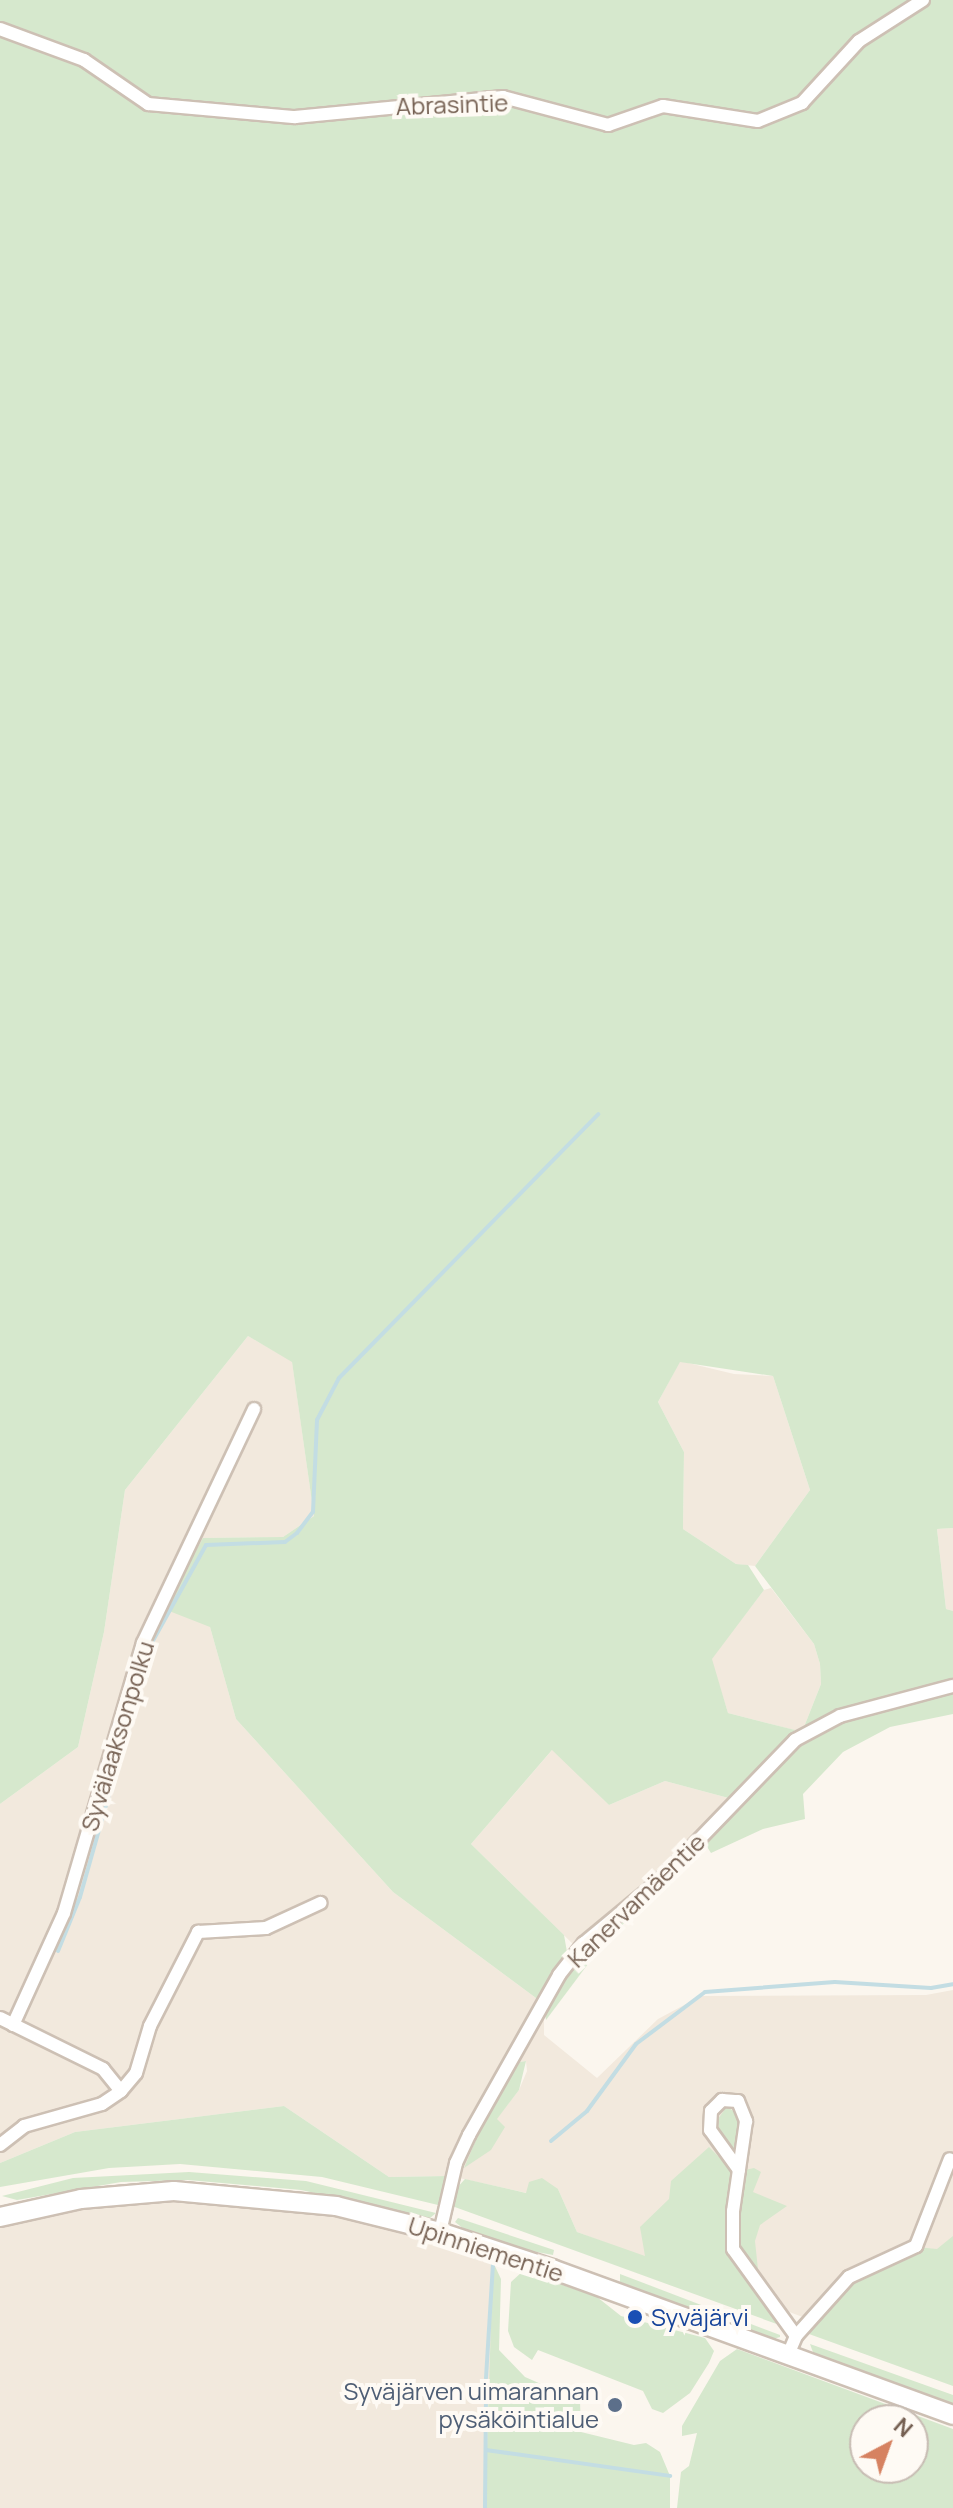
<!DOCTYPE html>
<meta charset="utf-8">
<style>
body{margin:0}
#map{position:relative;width:953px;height:2508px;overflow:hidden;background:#fbf6ee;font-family:Manrope,sans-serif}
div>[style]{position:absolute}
.residential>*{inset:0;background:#f2e9dd}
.green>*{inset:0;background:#d6e8cd}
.stream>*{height:4px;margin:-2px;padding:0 2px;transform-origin:2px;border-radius:2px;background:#c3dde3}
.roads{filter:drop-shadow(2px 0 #cdc0b4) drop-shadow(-2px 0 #cdc0b4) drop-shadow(0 2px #cdc0b4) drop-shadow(0 -2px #cdc0b4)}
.minor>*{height:12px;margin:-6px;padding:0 6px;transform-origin:6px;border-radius:6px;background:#fff}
.secondary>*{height:18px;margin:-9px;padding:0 9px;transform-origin:9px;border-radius:9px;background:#fff}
.dots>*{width:22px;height:22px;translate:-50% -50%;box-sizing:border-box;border:4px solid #fefaf4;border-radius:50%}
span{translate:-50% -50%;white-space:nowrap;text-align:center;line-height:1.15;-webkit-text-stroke:8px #fefaf4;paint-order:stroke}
.street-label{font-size:24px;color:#756052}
.transit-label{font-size:24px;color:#164399}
.left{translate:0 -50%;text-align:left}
.service-label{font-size:24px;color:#4e5e75}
.right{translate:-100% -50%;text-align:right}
.north{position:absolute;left:849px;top:2404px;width:80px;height:80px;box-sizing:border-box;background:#fefaf4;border:2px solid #c7bcb3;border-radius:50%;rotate:41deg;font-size:22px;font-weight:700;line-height:32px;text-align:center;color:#756052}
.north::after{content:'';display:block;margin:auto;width:28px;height:36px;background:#d68261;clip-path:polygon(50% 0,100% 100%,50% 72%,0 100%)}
</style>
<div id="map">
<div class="residential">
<div style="clip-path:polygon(248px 1336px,292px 1361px,314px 1516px,283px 1537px,203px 1538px,210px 1627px,236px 1719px,393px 1892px,540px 2001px,456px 2142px,447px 2176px,389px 2177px,284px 2106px,75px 2132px,0 2163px,0 1804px,78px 1747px,104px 1632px,125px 1490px)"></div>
<div style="clip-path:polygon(680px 1361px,734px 1374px,773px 1376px,810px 1490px,755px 1566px,736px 1564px,683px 1529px,684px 1452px,658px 1402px)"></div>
<div style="clip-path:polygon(953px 1528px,953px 1611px,946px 1609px,937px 1529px)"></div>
<div style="clip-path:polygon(771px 1588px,814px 1644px,820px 1664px,821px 1684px,802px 1732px,728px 1713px,711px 1659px,764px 1590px)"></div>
<div style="clip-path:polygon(553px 1749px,609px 1805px,665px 1781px,736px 1800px,580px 1951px,471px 1844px)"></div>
<div style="clip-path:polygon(953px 1990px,953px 2299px,832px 2328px,577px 2232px,558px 2189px,527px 2193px,459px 2178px,463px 2161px,519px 2090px,527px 2071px,526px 2061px,520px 2062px,544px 2007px,544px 2035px,597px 2078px,658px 2019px,701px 1996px,926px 1995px)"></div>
<div style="clip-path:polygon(185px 2201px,346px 2217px,494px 2261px,485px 2508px,0 2508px,0 2227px,90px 2207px)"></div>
</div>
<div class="green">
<div style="clip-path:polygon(0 0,953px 0,953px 1528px,937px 1529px,946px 1609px,953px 1611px,953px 1681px,838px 1711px,802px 1732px,821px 1684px,820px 1664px,814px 1644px,755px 1566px,810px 1490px,773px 1376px,680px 1362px,658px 1402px,684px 1452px,683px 1529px,736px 1564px,748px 1565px,764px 1590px,712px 1659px,728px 1713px,795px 1730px,736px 1800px,665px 1781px,609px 1805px,552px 1750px,471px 1844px,564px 1935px,567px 1952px,540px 2001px,393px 1892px,236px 1719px,210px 1627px,164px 1609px,203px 1538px,283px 1537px,314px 1516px,292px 1362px,248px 1336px,125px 1490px,104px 1632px,78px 1747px,0 1804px)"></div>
<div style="clip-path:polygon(953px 1690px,953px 1714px,890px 1727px,843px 1752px,803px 1794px,805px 1819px,763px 1829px,711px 1853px,704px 1842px,795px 1746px,840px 1719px)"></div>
<div style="clip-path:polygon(654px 1889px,588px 1964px,546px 2020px,544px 2007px,580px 1951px)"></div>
<div style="clip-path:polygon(526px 2061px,519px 2090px,497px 2119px,505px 2127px,491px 2150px,464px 2168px,486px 2116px,520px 2062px)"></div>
<div style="clip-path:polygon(284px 2106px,389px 2177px,447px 2176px,443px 2197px,438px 2205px,322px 2177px,180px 2164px,109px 2168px,0 2187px,0 2163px,75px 2132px)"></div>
<div style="clip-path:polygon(727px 2106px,739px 2116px,735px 2154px,719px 2133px,718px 2119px)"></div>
<div style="clip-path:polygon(709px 2147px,732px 2170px,728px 2246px,785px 2327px,452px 2206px,455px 2190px,465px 2179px,526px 2193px,529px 2182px,542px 2178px,558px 2189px,577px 2232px,645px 2256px,640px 2227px,669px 2199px,671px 2181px)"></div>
<div style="clip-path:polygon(754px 2168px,761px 2172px,753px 2192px,787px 2206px,760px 2225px,755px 2241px,759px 2279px,740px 2250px,736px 2229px,745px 2170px)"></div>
<div style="clip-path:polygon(189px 2172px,306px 2181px,436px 2213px,430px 2218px,301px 2190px,188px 2180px,121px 2182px,17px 2200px,2px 2196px,73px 2178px)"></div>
<div style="clip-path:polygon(458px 2218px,554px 2250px,553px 2255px,526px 2250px,464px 2229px,455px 2222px)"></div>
<div style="clip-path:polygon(953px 2236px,953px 2386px,809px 2334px,850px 2278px,916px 2247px,937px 2249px)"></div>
<div style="clip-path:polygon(493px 2262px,501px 2279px,499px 2350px,525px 2377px,580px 2401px,581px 2432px,634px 2445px,646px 2443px,660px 2452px,670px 2476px,670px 2508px,485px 2508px)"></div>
<div style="clip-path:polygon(523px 2271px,597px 2297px,621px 2316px,705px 2338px,714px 2351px,709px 2363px,690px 2393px,663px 2413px,652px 2409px,643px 2391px,538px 2350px,532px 2360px,514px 2347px,508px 2331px,511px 2282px)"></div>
<div style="clip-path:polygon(620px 2274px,780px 2335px,780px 2337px,773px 2339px,620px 2282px)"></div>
<div style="clip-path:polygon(810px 2344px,953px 2395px,953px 2405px,814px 2355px)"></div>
<div style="clip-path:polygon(evenodd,737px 2349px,953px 2429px,953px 2508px,677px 2508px,681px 2472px,689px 2466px,697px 2433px,682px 2436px,682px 2426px,720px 2361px,737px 2349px,913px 2420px,913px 2468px,865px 2468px,865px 2420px,913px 2420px)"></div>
</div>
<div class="stream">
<div style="left:129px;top:1727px;width:84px;rotate:-75.5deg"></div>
<div style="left:150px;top:1646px;width:115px;rotate:-61deg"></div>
<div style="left:206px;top:1545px;width:79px;rotate:-2.2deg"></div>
<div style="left:285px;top:1542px;width:15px;rotate:-37deg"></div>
<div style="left:297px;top:1533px;width:26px;rotate:-53deg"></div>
<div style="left:313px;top:1512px;width:92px;rotate:-87.5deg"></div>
<div style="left:317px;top:1420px;width:47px;rotate:-62.4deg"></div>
<div style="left:339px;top:1378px;width:370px;rotate:-45.5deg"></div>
<div style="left:58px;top:1951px;width:58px;rotate:-67.8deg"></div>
<div style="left:80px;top:1897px;width:154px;rotate:-74.2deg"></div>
<div style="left:551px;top:2141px;width:47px;rotate:-39.8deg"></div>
<div style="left:587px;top:2111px;width:83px;rotate:-53.8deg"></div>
<div style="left:636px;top:2044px;width:86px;rotate:-37deg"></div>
<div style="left:705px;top:1992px;width:130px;rotate:-4.4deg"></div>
<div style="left:835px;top:1982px;width:96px;rotate:3.6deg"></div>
<div style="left:931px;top:1988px;width:22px;rotate:-10deg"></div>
<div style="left:486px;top:2378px;width:116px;rotate:-86.5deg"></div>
<div style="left:486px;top:2450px;width:186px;rotate:8deg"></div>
<div style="left:485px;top:2508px;width:119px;rotate:-89.5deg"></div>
</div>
<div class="roads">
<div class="minor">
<div style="left:0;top:29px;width:90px;rotate:20.3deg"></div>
<div style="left:84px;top:60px;width:78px;rotate:34.5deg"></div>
<div style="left:148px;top:104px;width:148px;rotate:5.1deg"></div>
<div style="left:295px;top:117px;width:209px;rotate:-5.5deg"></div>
<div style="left:503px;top:97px;width:109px;rotate:14.9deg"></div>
<div style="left:608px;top:125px;width:58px;rotate:-19.1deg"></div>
<div style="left:663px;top:106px;width:96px;rotate:9deg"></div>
<div style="left:758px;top:121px;width:48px;rotate:-22.2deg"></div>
<div style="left:802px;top:103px;width:84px;rotate:-47.4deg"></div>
<div style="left:859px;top:41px;width:76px;rotate:-32.6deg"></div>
<div style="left:0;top:2018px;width:115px;rotate:26.3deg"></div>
<div style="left:103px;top:2069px;width:28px;rotate:51deg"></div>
<div style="left:13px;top:2025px;width:123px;rotate:-65.5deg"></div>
<div style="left:64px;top:1913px;width:281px;rotate:-73.7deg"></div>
<div style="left:143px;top:1643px;width:259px;rotate:-64.6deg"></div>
<div style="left:0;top:2145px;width:31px;rotate:-38deg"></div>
<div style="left:24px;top:2126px;width:81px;rotate:-15.8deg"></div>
<div style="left:102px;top:2104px;width:23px;rotate:-34deg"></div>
<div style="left:121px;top:2091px;width:23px;rotate:-50deg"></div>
<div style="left:136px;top:2073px;width:49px;rotate:-73.4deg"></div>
<div style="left:150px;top:2026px;width:106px;rotate:-62.9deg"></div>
<div style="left:198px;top:1932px;width:68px;rotate:-3.4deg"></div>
<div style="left:266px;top:1928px;width:60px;rotate:-24.8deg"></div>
<div style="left:739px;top:2170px;width:49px;rotate:-125.9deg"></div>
<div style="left:710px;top:2130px;width:19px;rotate:-87deg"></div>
<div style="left:711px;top:2111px;width:16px;rotate:-45deg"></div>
<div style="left:722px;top:2100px;width:16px;rotate:4deg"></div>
<div style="left:738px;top:2101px;width:22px;rotate:68deg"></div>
<div style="left:746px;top:2121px;width:91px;rotate:98.2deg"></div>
<div style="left:733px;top:2211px;width:38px;rotate:90deg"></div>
<div style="left:733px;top:2249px;width:107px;rotate:54.1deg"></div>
<div style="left:440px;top:2232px;width:71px;rotate:-76.9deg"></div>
<div style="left:456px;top:2163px;width:31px;rotate:-65deg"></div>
<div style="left:469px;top:2135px;width:184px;rotate:-60.6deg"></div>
<div style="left:559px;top:1975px;width:41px;rotate:-52deg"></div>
<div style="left:584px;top:1943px;width:97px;rotate:-39.6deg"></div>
<div style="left:659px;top:1881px;width:196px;rotate:-46deg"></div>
<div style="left:795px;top:1740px;width:51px;rotate:-28.1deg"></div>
<div style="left:840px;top:1716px;width:117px;rotate:-14.9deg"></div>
<div style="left:788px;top:2355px;width:21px;rotate:-67deg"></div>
<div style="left:796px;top:2336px;width:79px;rotate:-48.1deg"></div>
<div style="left:849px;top:2277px;width:74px;rotate:-24.8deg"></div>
<div style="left:916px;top:2246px;width:93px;rotate:-68.7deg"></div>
</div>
<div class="secondary">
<div style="left:0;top:2217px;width:83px;rotate:-12.5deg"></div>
<div style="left:81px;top:2199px;width:93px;rotate:-4.9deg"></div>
<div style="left:174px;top:2191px;width:163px;rotate:5.3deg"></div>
<div style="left:336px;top:2206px;width:107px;rotate:14deg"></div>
<div style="left:440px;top:2232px;width:118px;rotate:18.3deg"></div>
<div style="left:552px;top:2269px;width:427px;rotate:20deg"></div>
</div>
</div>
<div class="dots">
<div style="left:635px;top:2317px;background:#1a4fb4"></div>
<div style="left:615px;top:2405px;background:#5c6f8a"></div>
</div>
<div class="street-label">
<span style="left:452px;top:104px;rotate:-2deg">Abrasintie</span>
<span style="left:117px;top:1736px;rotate:-73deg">Syvälaaksonpolku</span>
<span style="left:636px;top:1900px;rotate:-44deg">Kanervamäentie</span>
<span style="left:486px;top:2249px;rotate:18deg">Upinniementie</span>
</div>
<div class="transit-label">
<span class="left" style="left:651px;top:2317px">Syväjärvi</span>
</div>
<div class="service-label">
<span class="right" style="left:599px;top:2405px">Syväjärven uimarannan<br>pysäköintialue</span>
</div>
<div class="north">N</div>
</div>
